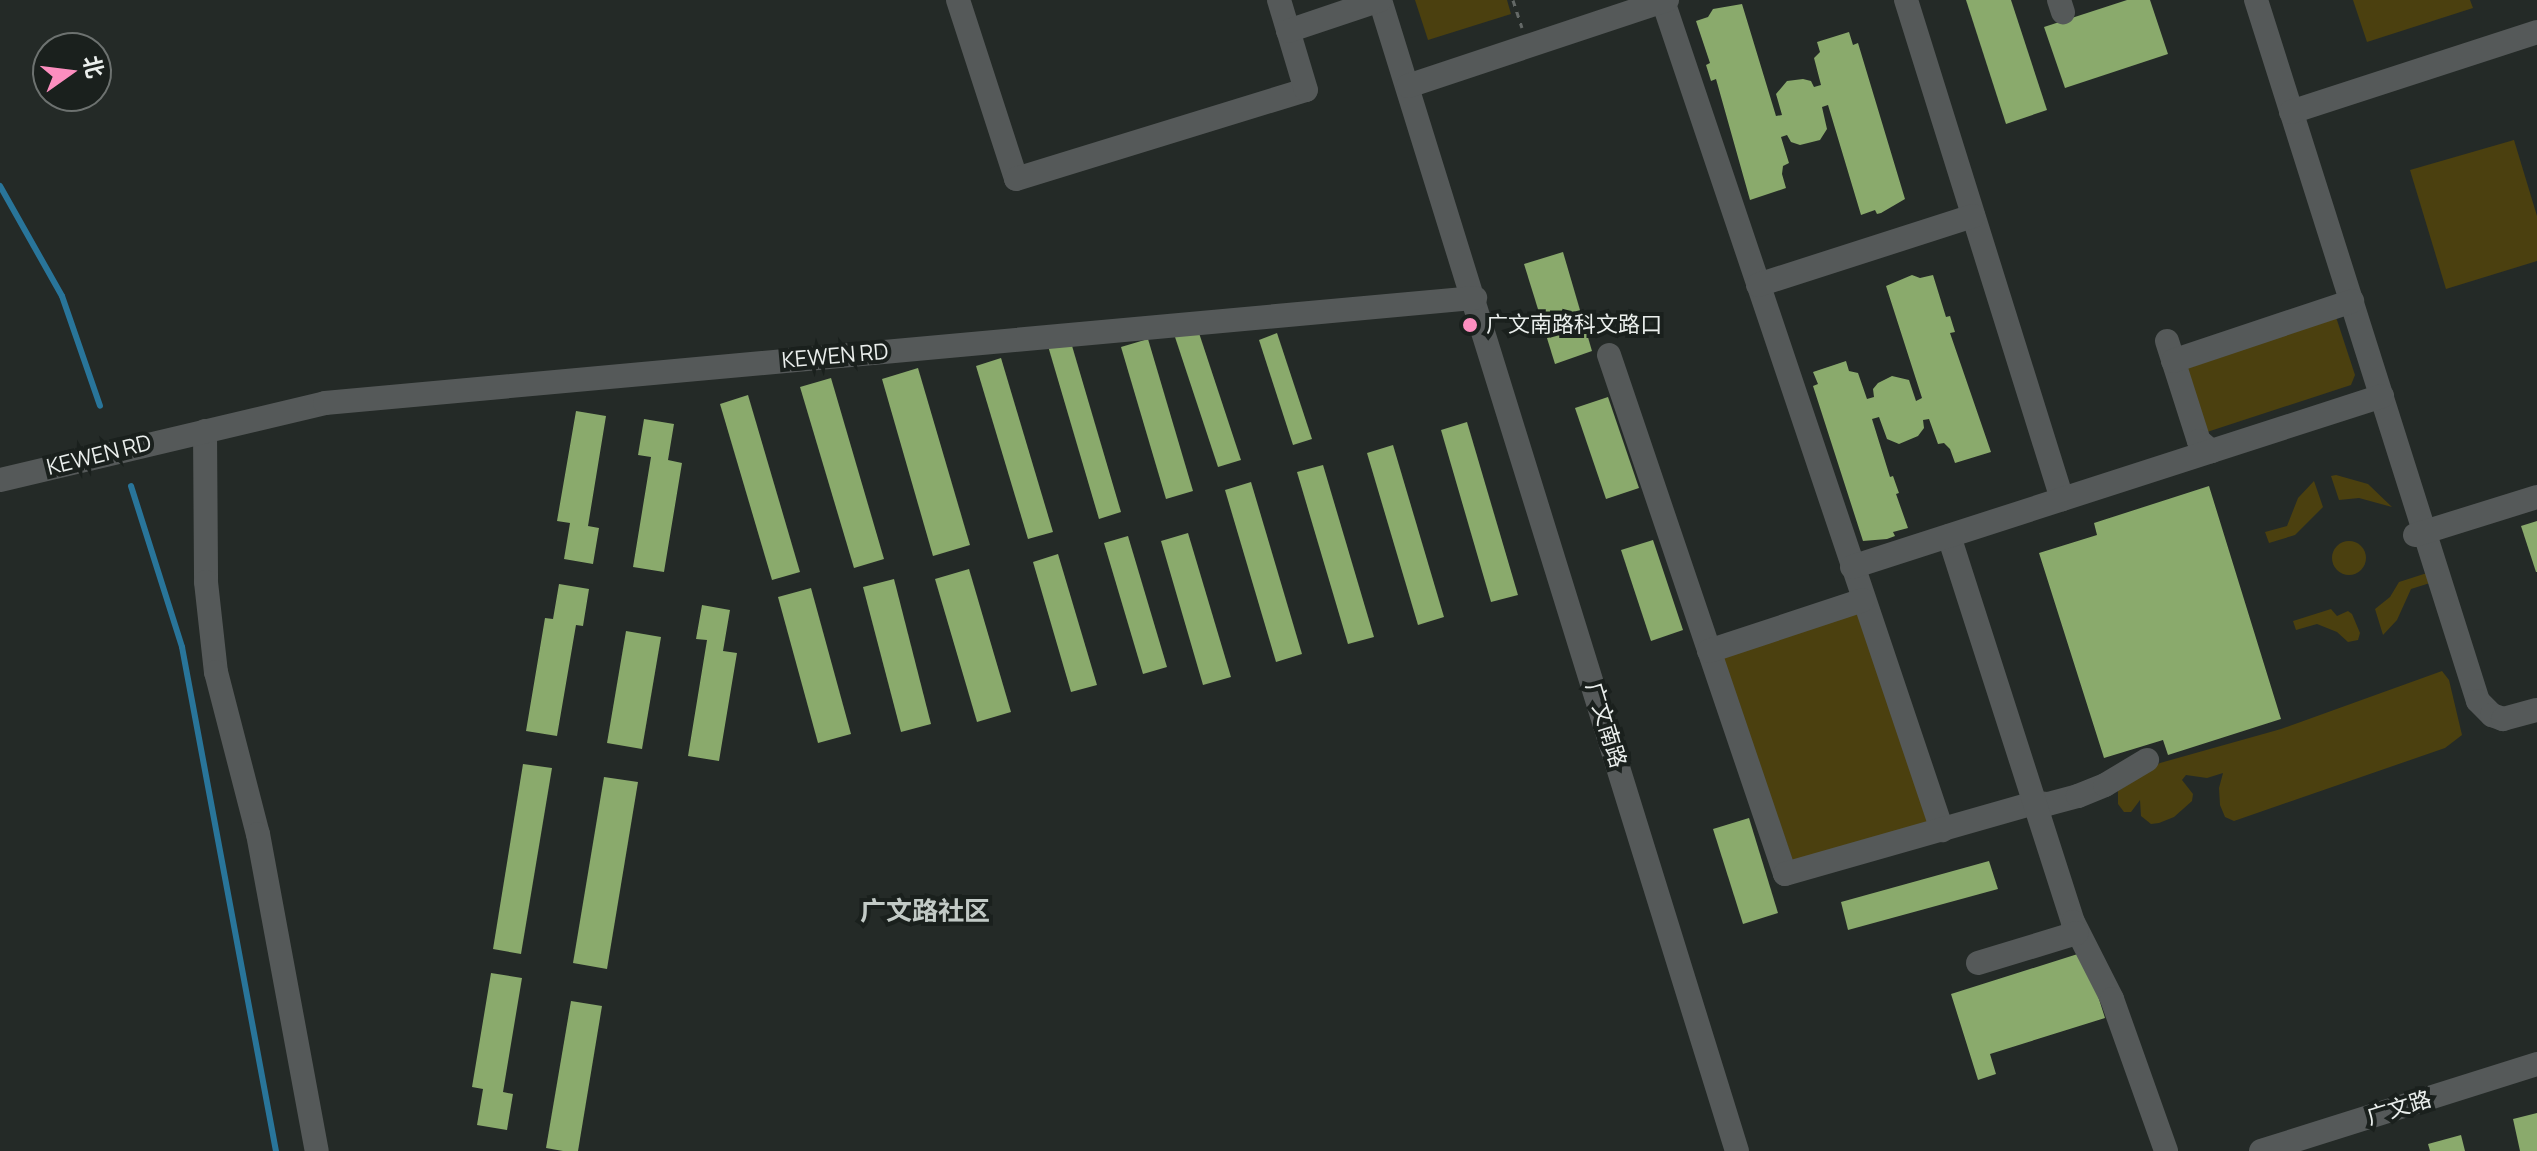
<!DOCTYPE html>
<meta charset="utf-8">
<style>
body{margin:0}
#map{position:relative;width:2537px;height:1151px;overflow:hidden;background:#242a27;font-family:Manrope,"Noto Sans SC",sans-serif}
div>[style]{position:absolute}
.green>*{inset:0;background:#4b400f}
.round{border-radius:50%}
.stream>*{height:6px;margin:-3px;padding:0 3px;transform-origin:3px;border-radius:3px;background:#29759a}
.building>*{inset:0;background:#8aaa6c}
.path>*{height:3px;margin-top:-1.5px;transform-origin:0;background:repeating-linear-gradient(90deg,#646967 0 6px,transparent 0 12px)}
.minor>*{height:24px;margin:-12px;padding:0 12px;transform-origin:12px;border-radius:12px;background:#555959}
.dots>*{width:22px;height:22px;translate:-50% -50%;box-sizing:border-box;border:4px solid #1a201d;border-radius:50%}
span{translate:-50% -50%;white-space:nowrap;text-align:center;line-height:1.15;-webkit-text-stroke:8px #1a201d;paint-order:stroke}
.poi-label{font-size:22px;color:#eaeeec}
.left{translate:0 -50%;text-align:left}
.street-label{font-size:22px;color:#eaeeec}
.quarter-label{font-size:26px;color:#c2cac6;font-weight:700}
.north{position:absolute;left:32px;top:32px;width:80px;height:80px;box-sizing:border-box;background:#1a201d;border:2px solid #6d7270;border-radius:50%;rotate:76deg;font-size:22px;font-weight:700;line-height:32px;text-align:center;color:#eaeeec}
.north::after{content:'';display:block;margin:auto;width:28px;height:36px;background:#fd8ebf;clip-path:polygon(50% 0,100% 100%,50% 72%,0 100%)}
</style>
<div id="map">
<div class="green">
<div style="clip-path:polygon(1415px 0,1507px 0,1511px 14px,1428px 40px)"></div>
<div style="clip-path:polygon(2353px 0,2470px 0,2473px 8px,2367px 42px)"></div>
<div style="clip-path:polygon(2514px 140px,2537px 216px,2537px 261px,2446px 289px,2410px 170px)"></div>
<div style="clip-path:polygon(2334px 311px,2355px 375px,2351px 385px,2204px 433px,2183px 363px)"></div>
<div style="clip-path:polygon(2336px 475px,2368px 484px,2392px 507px,2359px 498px,2339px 500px,2331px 476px)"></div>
<div style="clip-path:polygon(2314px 481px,2323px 507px,2295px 535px,2269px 543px,2265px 532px,2287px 526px,2298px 498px)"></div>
<div class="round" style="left:2332px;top:541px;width:34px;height:34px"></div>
<div style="clip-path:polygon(2427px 573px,2430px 583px,2411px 589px,2397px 620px,2383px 635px,2375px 609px,2390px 597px,2399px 582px)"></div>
<div style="clip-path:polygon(2331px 609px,2337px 616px,2348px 611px,2352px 614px,2360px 633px,2358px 640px,2348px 642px,2337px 632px,2317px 624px,2296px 630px,2293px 621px)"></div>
<div style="clip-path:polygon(1843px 611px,1862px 614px,1934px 824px,1795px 867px,1720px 653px)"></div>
<div style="clip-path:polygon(2442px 671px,2449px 680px,2462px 735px,2445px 748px,2234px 821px,2225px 817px,2220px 805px,2219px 788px,2223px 773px,2207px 778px,2186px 775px,2182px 780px,2193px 794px,2192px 801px,2174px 817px,2159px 823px,2151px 824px,2141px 816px,2140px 800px,2131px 812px,2124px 812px,2118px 804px,2118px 791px,2160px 763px,2281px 729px)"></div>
</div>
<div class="stream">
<div style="left:0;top:186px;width:126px;rotate:60.6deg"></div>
<div style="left:62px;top:296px;width:116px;rotate:70.9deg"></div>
<div style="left:131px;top:486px;width:169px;rotate:72.4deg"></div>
<div style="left:182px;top:647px;width:513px;rotate:79.44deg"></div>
</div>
<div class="building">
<div style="clip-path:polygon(1966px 0,2011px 0,2047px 110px,2006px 124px)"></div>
<div style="clip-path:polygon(2127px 0,2150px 0,2168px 54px,2065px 88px,2044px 27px)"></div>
<div style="clip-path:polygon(1742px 4px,1776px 116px,1782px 115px,1776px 94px,1787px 81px,1803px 79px,1811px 81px,1814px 87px,1821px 85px,1814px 58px,1820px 52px,1817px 42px,1849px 32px,1853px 45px,1858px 43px,1905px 199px,1881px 213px,1877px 214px,1875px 210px,1861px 215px,1828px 105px,1822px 107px,1827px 129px,1820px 140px,1800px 145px,1791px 142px,1787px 135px,1781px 137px,1789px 163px,1783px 166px,1782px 174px,1786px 188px,1750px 200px,1716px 79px,1711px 81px,1706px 65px,1710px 63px,1696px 21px,1708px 17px,1713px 9px)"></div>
<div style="clip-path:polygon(1563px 252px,1592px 351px,1555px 364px,1524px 264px)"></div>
<div style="clip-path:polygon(1912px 275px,1920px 278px,1933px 275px,1946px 317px,1950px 316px,1955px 332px,1950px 333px,1991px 452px,1955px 463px,1950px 449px,1944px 443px,1938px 444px,1929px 419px,1923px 420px,1924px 428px,1918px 436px,1899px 444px,1887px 439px,1879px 417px,1872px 419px,1890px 477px,1893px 476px,1899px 493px,1896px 494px,1908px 528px,1893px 532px,1895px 536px,1887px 539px,1863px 541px,1813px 386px,1818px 384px,1813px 372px,1846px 361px,1849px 371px,1858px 373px,1867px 399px,1874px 397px,1873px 389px,1878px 383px,1892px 376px,1909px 380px,1916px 401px,1922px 398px,1886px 286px)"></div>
<div style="clip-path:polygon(1197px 327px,1241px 460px,1218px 467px,1174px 334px)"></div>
<div style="clip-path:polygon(1277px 333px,1312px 439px,1293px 445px,1259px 340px)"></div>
<div style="clip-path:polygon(1070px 339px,1121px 512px,1099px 519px,1048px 346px)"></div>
<div style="clip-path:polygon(1148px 339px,1193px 491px,1166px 499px,1121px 347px)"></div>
<div style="clip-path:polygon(1001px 358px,1053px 532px,1028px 539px,976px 366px)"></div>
<div style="clip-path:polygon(918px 368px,970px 545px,933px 556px,882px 379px)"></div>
<div style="clip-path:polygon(831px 378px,884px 559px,854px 568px,800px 387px)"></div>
<div style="clip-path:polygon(748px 395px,800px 572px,772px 580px,720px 404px)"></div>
<div style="clip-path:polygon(1608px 397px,1639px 488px,1606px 499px,1575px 408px)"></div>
<div style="clip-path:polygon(576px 411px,606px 416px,588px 526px,599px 528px,593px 564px,564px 559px,570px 523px,557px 521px)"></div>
<div style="clip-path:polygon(644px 419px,674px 424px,668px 460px,682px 463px,664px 572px,633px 567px,651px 457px,638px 455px)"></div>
<div style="clip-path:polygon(1467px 422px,1518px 595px,1491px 602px,1441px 430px)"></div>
<div style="clip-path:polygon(1393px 445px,1444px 617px,1418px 625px,1367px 453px)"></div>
<div style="clip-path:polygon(1323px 465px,1374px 637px,1348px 644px,1297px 472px)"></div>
<div style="clip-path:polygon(1251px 482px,1302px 654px,1276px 662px,1225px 490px)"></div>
<div style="clip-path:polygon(2209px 486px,2281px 719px,2168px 755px,2163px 740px,2104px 758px,2039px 553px,2097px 535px,2094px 523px)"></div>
<div style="clip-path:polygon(2537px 521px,2537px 572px,2536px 572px,2521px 526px)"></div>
<div style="clip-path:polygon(1188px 533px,1231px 677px,1203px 685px,1161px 541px)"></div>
<div style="clip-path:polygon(1128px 536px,1167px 667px,1143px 674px,1104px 543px)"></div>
<div style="clip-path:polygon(1653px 540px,1683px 630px,1651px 641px,1621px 550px)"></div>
<div style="clip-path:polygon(1058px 554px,1097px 685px,1071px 692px,1033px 562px)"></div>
<div style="clip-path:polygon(969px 569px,1011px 712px,977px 722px,935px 579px)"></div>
<div style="clip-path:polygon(894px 579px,931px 724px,901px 732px,863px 587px)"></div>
<div style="clip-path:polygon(559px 584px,589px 589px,583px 626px,576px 625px,557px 736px,526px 731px,545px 618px,553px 619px)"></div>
<div style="clip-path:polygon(811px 588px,851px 734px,818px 743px,778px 597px)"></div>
<div style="clip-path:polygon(702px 605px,730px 610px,723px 651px,737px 653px,719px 761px,688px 756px,707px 640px,696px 639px)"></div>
<div style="clip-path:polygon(626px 631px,661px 637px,642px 749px,607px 743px)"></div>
<div style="clip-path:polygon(523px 764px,552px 768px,521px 954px,493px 949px)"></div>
<div style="clip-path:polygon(604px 777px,638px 782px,607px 969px,573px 963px)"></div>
<div style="clip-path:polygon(1749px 818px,1778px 913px,1743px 924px,1713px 829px)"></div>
<div style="clip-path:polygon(1989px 861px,1998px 889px,1848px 930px,1841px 902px)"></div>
<div style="clip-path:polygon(2084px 952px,2105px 1018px,1990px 1054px,1996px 1074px,1978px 1080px,1951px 994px)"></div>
<div style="clip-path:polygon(491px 973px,522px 978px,503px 1092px,513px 1094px,507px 1130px,477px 1125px,483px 1089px,472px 1087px)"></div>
<div style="clip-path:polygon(571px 1001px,602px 1006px,578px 1151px,563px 1151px,546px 1148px)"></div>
<div style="clip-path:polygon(2537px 1113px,2537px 1151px,2520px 1151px,2513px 1119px)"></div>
<div style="clip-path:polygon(2461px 1135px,2465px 1151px,2430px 1151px,2428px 1144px)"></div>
</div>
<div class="path">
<div style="left:1513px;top:0;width:29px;rotate:72deg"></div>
</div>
<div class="minor">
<div style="left:958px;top:0;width:188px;rotate:72deg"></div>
<div style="left:1016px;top:179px;width:303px;rotate:-17.1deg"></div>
<div style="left:1306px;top:90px;width:94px;rotate:-106.7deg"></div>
<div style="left:1380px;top:0;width:1205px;rotate:72.77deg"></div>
<div style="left:1906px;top:0;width:523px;rotate:72.64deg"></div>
<div style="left:2059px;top:0;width:13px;rotate:72deg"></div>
<div style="left:2256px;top:0;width:735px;rotate:72.43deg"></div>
<div style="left:2478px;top:701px;width:20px;rotate:45deg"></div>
<div style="left:2492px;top:715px;width:12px;rotate:20deg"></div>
<div style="left:2503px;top:719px;width:35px;rotate:-15deg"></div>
<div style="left:1663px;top:1px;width:875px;rotate:71.4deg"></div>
<div style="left:1288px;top:31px;width:97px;rotate:-18.6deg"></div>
<div style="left:1408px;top:86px;width:273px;rotate:-18.4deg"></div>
<div style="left:2291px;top:112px;width:259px;rotate:-18deg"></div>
<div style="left:1758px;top:285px;width:226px;rotate:-17.8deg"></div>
<div style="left:2167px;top:341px;width:105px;rotate:72.3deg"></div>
<div style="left:2199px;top:441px;width:16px;rotate:40deg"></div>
<div style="left:1609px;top:355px;width:548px;rotate:71.27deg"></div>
<div style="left:1785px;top:874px;width:260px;rotate:-15.9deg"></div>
<div style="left:2035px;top:803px;width:13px;rotate:4deg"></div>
<div style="left:2048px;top:804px;width:31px;rotate:-15deg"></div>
<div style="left:2078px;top:796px;width:29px;rotate:-22deg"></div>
<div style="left:2105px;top:785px;width:49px;rotate:-30.8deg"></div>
<div style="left:2173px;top:361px;width:189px;rotate:-18.5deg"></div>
<div style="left:205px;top:431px;width:151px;rotate:89.6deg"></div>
<div style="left:206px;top:582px;width:91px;rotate:83.7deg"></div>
<div style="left:216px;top:672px;width:167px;rotate:75.5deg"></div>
<div style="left:258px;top:834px;width:322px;rotate:79.5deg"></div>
<div style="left:0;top:480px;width:334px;rotate:-13.3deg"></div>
<div style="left:325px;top:403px;width:1155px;rotate:-5.22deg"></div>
<div style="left:2415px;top:535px;width:128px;rotate:-17.3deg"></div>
<div style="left:1949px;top:536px;width:405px;rotate:72.2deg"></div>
<div style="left:2073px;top:922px;width:86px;rotate:63.1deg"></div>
<div style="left:2112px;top:999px;width:161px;rotate:70.4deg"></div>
<div style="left:1852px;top:567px;width:557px;rotate:-17.88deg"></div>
<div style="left:1709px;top:651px;width:162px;rotate:-18.3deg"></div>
<div style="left:1978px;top:963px;width:103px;rotate:-16.9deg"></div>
<div style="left:2261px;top:1151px;width:289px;rotate:-17.5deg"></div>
</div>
<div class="dots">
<div style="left:1470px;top:325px;background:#fd8ebf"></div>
</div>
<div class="poi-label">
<span class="left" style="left:1486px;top:325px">广文南路科文路口</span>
</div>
<div class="street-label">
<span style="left:835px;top:356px;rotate:-5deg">KEWEN RD</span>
<span style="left:99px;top:455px;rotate:-14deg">KEWEN RD</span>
<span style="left:1606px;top:725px;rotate:73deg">广文南路</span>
<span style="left:2399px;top:1108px;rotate:-17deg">广文路</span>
</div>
<div class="quarter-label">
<span style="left:925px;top:911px">广文路社区</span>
</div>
<div class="north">北</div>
</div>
